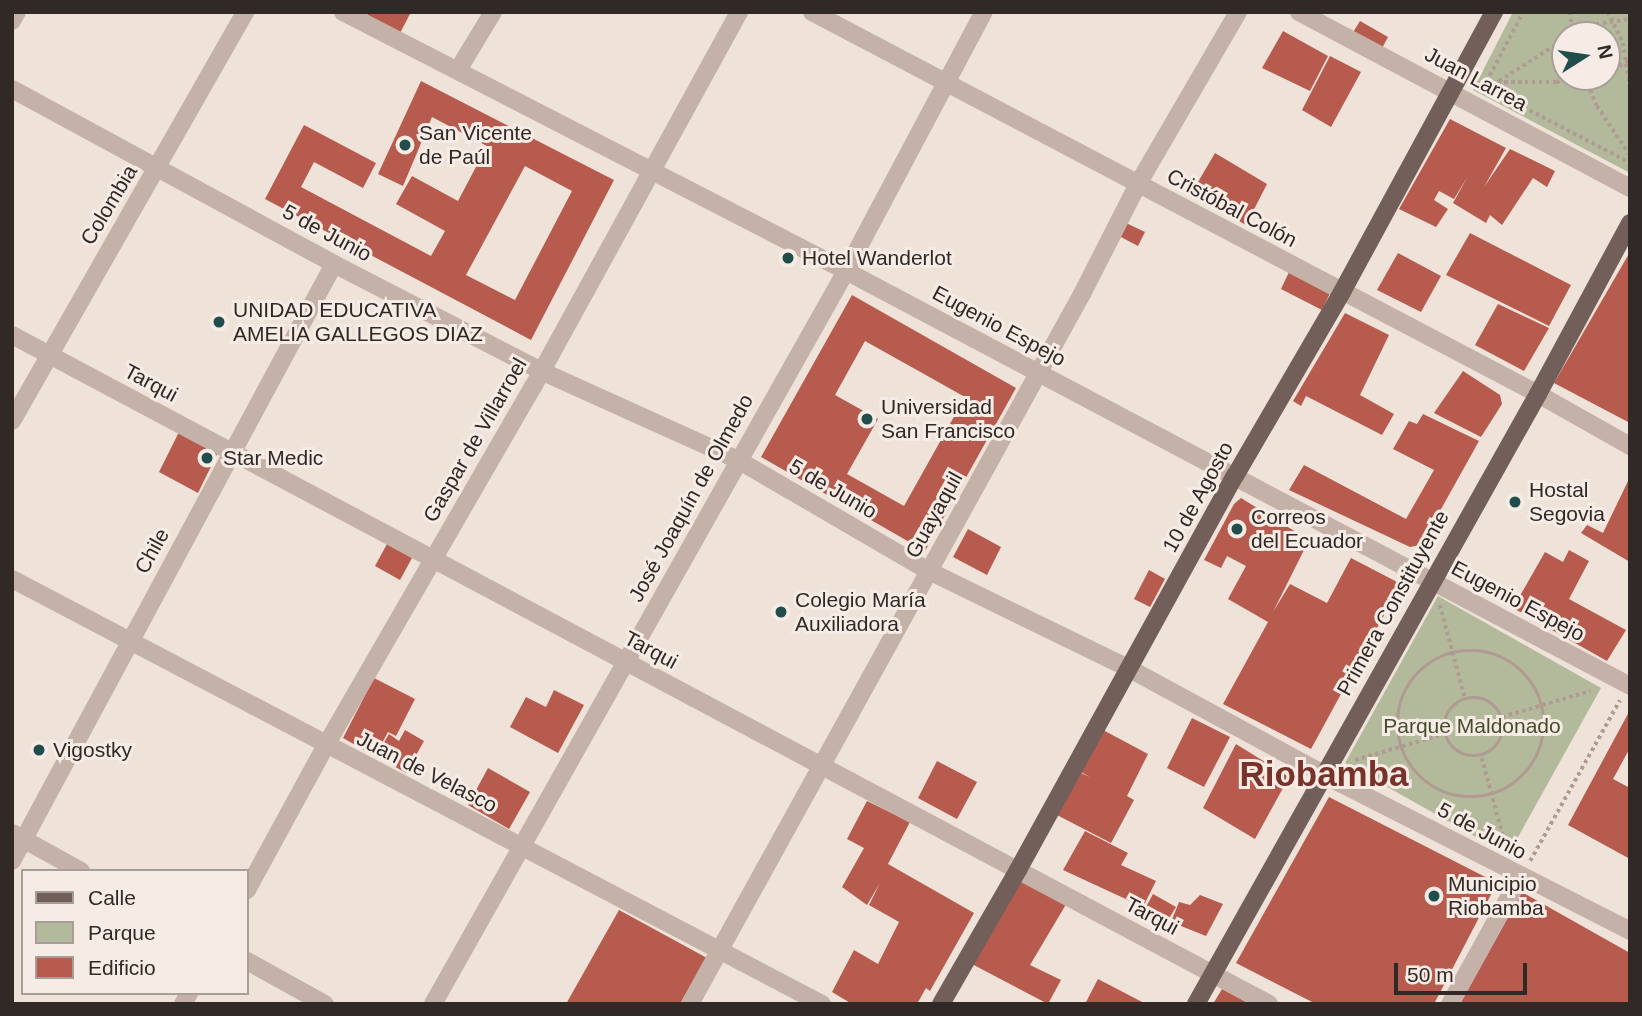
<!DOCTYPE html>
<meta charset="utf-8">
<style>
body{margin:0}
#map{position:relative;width:1642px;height:1016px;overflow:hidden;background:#eee2d9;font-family:Helvetica,sans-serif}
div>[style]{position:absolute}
.green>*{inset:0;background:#b3ba9b}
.building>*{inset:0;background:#b75b4e}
.path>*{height:3.5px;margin-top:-1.75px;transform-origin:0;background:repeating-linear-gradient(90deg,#af9b91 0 3.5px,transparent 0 7px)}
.path>.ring{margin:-1.75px;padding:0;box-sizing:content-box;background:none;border:3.5px solid #af9b91;border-radius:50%}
.minor>*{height:18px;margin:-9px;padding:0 9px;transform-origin:9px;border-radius:9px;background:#c4b1a7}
.major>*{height:18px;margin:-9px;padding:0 9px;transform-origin:9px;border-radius:9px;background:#725f59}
.dots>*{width:19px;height:19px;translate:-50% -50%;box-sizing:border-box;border:4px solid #f6ece5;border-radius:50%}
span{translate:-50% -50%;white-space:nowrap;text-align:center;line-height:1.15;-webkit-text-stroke:6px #f6ece5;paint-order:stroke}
.street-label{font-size:21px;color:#312926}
.poi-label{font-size:21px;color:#312926}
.left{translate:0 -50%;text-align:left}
.park-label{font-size:21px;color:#454d2d}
.town-label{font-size:35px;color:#773329;font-weight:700}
.frame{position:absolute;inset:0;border:14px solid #312926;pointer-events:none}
.legend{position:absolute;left:21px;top:869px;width:228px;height:126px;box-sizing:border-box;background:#f6ece5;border:2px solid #a79e99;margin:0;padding:9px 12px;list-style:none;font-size:21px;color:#312926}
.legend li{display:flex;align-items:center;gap:14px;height:35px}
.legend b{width:35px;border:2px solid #a79e99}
.north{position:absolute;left:1551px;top:21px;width:70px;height:70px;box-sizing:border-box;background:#f6ece5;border:2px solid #a79e99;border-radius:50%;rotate:78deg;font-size:19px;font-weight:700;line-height:28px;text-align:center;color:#312926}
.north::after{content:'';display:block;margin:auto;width:24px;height:32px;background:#214e4c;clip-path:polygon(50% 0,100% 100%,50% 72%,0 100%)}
.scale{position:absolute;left:1394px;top:963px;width:133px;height:32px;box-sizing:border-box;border:4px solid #312926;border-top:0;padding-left:9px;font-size:21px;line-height:24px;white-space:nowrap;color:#312926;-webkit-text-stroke:5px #f6ece5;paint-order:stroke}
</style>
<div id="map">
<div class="green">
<div style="clip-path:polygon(evenodd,1513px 12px,1630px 12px,1630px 173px,1473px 90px,1513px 12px,1565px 35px,1607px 35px,1607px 77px,1565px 77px,1565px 35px)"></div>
<div style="clip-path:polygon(1438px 596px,1601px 688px,1508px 855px,1345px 763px)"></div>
</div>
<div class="building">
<div style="clip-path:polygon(369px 12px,411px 12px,399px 35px,366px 18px)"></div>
<div style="clip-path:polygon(1360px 21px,1388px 37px,1381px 50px,1352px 34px)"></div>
<div style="clip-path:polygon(1283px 31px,1328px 56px,1310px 91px,1262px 68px)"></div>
<div style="clip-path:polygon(1330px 56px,1361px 72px,1331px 127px,1302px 110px)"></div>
<div style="clip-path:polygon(evenodd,421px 81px,614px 180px,531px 340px,265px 199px,304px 125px,376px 163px,363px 188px,314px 162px,301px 187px,431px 256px,445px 231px,396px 204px,412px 176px,458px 201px,487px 146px,432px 117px,403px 186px,378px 174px,421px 81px,525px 166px,572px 191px,515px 300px,466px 275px,525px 166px)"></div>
<div style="clip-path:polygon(1450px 119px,1506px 148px,1484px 187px,1510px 149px,1555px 171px,1547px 187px,1533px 178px,1502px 225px,1490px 215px,1486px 223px,1453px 203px,1468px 176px,1454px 199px,1439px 191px,1434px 200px,1448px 209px,1436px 227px,1399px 209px)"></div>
<div style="clip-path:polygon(1215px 153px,1267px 184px,1246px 225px,1191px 194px)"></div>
<div style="clip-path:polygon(1126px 223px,1145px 232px,1138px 246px,1119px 236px)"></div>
<div style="clip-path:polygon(1470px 233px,1571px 285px,1549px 326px,1446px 275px)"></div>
<div style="clip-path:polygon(1630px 252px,1630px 423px,1554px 383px)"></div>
<div style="clip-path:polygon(1398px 253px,1441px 276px,1421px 312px,1377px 290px)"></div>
<div style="clip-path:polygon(1290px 270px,1331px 291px,1322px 310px,1281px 289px)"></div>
<div style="clip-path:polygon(evenodd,852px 295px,1016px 388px,925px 551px,761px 457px,852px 295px,865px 341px,965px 397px,904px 506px,847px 474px,878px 419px,835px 395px,865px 341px)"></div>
<div style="clip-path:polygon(1498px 304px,1549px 328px,1524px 371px,1475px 345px)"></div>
<div style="clip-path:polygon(1345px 313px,1389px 335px,1360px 395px,1394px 414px,1382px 435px,1306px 396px,1301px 406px,1293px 401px)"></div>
<div style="clip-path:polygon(1463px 371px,1500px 395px,1502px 404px,1481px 437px,1434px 413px)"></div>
<div style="clip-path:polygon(1423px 414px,1479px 441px,1421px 545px,1410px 547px,1289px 490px,1304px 465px,1406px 519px,1434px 470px,1393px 449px,1409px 421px,1417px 424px)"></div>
<div style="clip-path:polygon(179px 432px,218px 452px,198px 493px,159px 472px)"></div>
<div style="clip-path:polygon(1630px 477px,1630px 562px,1581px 533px,1587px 525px,1603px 533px)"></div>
<div style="clip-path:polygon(1241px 498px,1309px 540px,1273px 612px,1290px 584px,1327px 603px,1351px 558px,1401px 584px,1311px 749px,1223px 704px,1268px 622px,1228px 599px,1246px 566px,1227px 556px,1221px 568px,1204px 560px,1234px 504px)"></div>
<div style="clip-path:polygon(968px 529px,1001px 547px,987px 575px,953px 557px)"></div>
<div style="clip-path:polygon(387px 544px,412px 558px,400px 580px,375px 566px)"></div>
<div style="clip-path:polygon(1569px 550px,1589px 561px,1569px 599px,1626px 630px,1607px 661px,1513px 608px,1545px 552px,1563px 562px)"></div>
<div style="clip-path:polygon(1149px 570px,1165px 579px,1150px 607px,1134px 599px)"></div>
<div style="clip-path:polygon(374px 678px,415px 699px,396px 736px,388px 732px,375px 756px,343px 738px)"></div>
<div style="clip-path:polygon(554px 690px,584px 705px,558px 753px,510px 727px,526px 697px,546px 707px)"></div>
<div style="clip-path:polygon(1630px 710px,1630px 748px,1613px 779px,1630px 788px,1630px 859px,1568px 825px)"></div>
<div style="clip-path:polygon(1192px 718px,1230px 737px,1204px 787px,1167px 768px)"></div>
<div style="clip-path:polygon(405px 730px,424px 741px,406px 773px,376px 756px,389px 734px,399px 741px)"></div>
<div style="clip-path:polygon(1103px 730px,1148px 754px,1127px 796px,1134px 800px,1111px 843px,1057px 815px,1081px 773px,1090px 777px,1081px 772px)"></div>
<div style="clip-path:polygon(1236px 744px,1289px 777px,1255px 839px,1203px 808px)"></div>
<div style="clip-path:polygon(937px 761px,977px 782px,957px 819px,918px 798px)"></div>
<div style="clip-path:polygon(488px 768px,530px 792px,509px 829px,468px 805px)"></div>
<div style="clip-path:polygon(1329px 797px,1497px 883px,1434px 1004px,1316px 1004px,1236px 963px)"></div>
<div style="clip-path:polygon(867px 801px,910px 822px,888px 864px,974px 913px,930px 991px,926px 988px,917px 1004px,852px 1004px,832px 992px,854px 950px,878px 964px,899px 922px,869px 905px,880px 883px,867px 905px,842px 887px,864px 848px,847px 839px)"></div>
<div style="clip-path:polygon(1085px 831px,1128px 853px,1121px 865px,1156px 881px,1143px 907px,1063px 870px)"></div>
<div style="clip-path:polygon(1019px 876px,1068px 901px,1030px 965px,1061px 980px,1048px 1004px,970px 963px)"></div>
<div style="clip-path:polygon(1522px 892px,1630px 953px,1630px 1004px,1460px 1004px)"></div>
<div style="clip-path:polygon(1153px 894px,1176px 907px,1168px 920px,1146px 907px)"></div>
<div style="clip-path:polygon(1200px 895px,1223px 904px,1206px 936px,1171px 922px,1179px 902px,1190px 905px)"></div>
<div style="clip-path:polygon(619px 910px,707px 958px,680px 1004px,566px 1004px)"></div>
<div style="clip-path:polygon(1098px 979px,1146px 1004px,1085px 1004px)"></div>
<div style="clip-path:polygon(1222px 989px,1250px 1004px,1213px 1004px)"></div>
</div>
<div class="path">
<div style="left:1570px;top:12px;width:23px;rotate:83deg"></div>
<div style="left:1573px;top:35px;width:19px;rotate:-32deg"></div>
<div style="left:1589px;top:25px;width:41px;rotate:-8.3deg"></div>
<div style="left:1608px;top:12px;width:34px;rotate:64deg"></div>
<div style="left:1623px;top:43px;width:45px;rotate:81deg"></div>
<div style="left:1607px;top:73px;width:26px;rotate:-29deg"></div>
<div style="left:1585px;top:77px;width:31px;rotate:68deg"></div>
<div style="left:1597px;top:106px;width:59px;rotate:56deg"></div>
<div style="left:1474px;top:81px;width:176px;rotate:27.7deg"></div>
<div style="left:1499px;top:81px;width:78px;rotate:-32.5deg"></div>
<div style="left:1486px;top:85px;width:11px;rotate:-15deg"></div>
<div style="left:1497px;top:82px;width:59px"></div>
<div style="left:1556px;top:82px;width:26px;rotate:-11deg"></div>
<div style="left:1483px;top:88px;width:86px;rotate:-62.2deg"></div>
<div style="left:1440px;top:605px;width:96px;rotate:75deg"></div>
<div class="ring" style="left:1398px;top:651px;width:142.5px;height:142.5px"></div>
<div class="ring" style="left:1445px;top:698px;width:54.5px;height:54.5px"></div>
<div style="left:1502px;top:717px;width:92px;rotate:-16.5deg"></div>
<div style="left:1482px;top:758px;width:92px;rotate:74.9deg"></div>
<div style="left:1355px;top:760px;width:93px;rotate:-16.3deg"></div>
<div style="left:1530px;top:861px;width:184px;rotate:-60.8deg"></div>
</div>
<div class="minor">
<div style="left:343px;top:12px;width:566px;rotate:27.24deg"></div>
<div style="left:846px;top:271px;width:887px;rotate:27.89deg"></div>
<div style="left:812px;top:12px;width:820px;rotate:27.75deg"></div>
<div style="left:1538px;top:394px;width:106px;rotate:29.5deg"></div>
<div style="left:1299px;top:12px;width:375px;rotate:28deg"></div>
<div style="left:12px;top:21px;width:10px;rotate:-61deg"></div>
<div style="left:458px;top:70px;width:68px;rotate:-58.9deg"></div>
<div style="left:12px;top:89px;width:366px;rotate:28.5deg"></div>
<div style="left:334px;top:264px;width:233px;rotate:27.3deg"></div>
<div style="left:541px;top:371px;width:216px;rotate:24.3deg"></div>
<div style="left:738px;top:460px;width:221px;rotate:30.2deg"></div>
<div style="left:929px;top:571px;width:224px;rotate:26deg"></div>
<div style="left:1130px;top:669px;width:241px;rotate:28.5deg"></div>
<div style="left:1342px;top:784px;width:323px;rotate:27deg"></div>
<div style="left:12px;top:335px;width:1424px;rotate:28.02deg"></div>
<div style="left:12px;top:421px;width:471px;rotate:-60.3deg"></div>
<div style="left:12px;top:579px;width:915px;rotate:27.69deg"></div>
<div style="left:12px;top:833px;width:79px;rotate:28.8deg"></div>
<div style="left:12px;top:861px;width:678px;rotate:-61.66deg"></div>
<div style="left:247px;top:890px;width:165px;rotate:-61.4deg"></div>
<div style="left:326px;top:745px;width:414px;rotate:-60deg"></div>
<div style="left:533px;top:387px;width:428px;rotate:-61.2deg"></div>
<div style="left:247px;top:961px;width:89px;rotate:28.9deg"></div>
<div style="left:183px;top:1004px;width:13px;rotate:-61deg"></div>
<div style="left:433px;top:1004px;width:841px;rotate:-60.6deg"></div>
<div style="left:846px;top:271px;width:293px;rotate:-62deg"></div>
<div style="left:690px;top:1004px;width:813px;rotate:-61.1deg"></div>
<div style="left:1083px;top:292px;width:121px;rotate:-63deg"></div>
<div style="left:1138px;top:184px;width:199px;rotate:-59.8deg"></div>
<div style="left:1450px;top:1004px;width:145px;rotate:-61.1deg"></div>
</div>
<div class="major">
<div style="left:941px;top:1004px;width:155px;rotate:-60.1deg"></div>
<div style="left:1018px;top:870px;width:450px;rotate:-61.2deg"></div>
<div style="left:1235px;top:476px;width:213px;rotate:-59.8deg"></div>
<div style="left:1342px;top:292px;width:319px;rotate:-61.5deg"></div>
<div style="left:1196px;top:1004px;width:699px;rotate:-60.72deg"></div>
<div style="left:1538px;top:394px;width:194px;rotate:-61.7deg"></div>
</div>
<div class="dots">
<div style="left:405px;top:145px;background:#214e4c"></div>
<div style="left:788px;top:258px;background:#214e4c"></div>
<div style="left:219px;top:322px;background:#214e4c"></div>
<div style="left:867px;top:419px;background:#214e4c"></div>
<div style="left:207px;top:458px;background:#214e4c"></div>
<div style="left:1515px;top:502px;background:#214e4c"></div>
<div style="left:1237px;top:529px;background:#214e4c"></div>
<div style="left:781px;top:612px;background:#214e4c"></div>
<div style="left:39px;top:750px;background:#214e4c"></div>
<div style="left:1434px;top:896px;background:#214e4c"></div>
</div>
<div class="street-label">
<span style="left:1476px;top:79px;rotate:28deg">Juan Larrea</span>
<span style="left:109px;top:205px;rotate:-59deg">Colombia</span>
<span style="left:1232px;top:208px;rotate:28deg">Cristóbal Colón</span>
<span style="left:327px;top:233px;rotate:28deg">5 de Junio</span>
<span style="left:999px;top:326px;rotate:28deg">Eugenio Espejo</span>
<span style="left:151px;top:383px;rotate:28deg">Tarqui</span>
<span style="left:475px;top:440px;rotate:-60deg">Gaspar de Villarroel</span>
<span style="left:833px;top:489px;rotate:30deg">5 de Junio</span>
<span style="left:1198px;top:497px;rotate:-61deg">10 de Agosto</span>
<span style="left:691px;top:498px;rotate:-61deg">José Joaquín de Olmedo</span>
<span style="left:934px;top:515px;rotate:-61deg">Guayaquil</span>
<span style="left:152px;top:551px;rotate:-61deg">Chile</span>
<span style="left:1518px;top:601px;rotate:28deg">Eugenio Espejo</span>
<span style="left:1393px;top:603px;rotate:-61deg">Primera Constituyente</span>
<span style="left:651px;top:650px;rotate:28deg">Tarqui</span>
<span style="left:427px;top:772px;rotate:27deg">Juan de Velasco</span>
<span style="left:1482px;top:831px;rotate:28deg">5 de Junio</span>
<span style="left:1152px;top:916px;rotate:28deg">Tarqui</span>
</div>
<div class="poi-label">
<span class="left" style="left:419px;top:145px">San Vicente<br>de Paúl</span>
<span class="left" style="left:802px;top:258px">Hotel Wanderlot</span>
<span class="left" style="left:233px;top:322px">UNIDAD EDUCATIVA<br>AMELIA GALLEGOS DIAZ</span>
<span class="left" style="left:881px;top:419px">Universidad<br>San Francisco</span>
<span class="left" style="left:223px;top:458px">Star Medic</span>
<span class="left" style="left:1529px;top:502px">Hostal<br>Segovia</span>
<span class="left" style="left:1251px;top:529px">Correos<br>del Ecuador</span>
<span class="left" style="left:795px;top:612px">Colegio María<br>Auxiliadora</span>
<span class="left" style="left:53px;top:750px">Vigostky</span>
<span class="left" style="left:1448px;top:896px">Municipio<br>Riobamba</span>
</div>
<div class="park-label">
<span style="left:1472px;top:726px">Parque Maldonado</span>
</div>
<div class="town-label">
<span style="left:1324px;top:774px">Riobamba</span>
</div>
<div class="frame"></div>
<ul class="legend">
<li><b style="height:9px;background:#725f59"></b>Calle</li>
<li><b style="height:19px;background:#b3ba9b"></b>Parque</li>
<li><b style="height:19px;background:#b75b4e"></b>Edificio</li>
</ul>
<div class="north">N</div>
<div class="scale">50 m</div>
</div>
